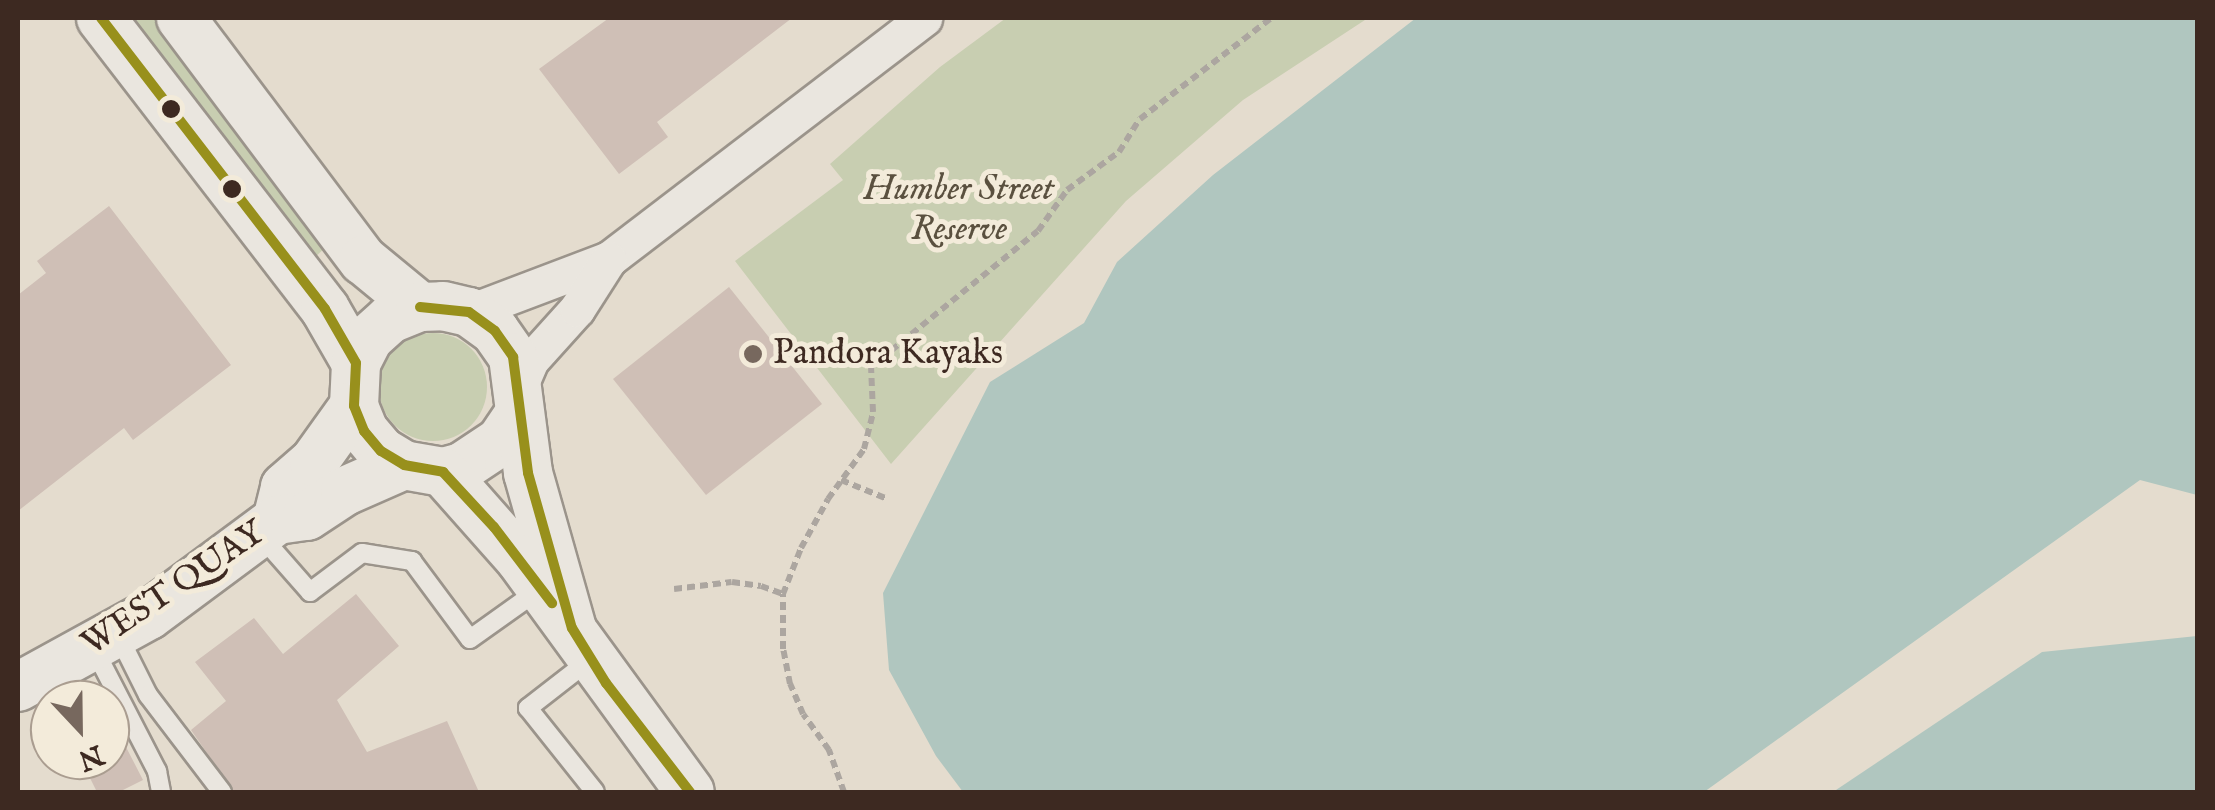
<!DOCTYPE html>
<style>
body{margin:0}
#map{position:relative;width:2215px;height:810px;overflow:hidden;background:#e4dcce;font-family:"IM FELL English",serif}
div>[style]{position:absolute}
.green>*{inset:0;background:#c8ceb1}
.round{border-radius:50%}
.water>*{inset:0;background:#b0c6bf}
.building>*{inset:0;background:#cfbfb6}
.path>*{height:6px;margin-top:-3px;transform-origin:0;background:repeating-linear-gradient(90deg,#aca6a0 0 8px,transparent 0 13px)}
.roads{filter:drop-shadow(2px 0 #9b948b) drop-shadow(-2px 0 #9b948b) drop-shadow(0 2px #9b948b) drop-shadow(0 -2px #9b948b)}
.lane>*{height:18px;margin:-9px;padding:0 9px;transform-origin:9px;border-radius:9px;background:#eae6df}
.street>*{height:35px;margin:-17.5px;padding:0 17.5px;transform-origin:17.5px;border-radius:17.5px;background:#eae6df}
.secondary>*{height:48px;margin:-24px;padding:0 24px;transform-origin:24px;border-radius:24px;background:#eae6df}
.bus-1>*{height:10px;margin:-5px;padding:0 5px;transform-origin:5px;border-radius:5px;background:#98901c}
.dots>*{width:28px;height:28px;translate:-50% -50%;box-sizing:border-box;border:5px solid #f3ebda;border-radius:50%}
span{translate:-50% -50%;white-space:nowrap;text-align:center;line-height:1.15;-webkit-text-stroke:10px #f3ebda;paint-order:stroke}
.park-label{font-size:35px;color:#5a503f;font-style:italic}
.poi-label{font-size:35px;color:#3d2921}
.left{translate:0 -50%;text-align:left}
.street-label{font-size:35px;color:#3d2921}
.frame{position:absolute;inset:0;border:20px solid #3d2921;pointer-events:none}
.north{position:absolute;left:30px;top:680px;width:100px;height:100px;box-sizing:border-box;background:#f3ebda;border:2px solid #aa9d90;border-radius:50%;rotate:158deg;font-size:28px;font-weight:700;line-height:40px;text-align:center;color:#3d2921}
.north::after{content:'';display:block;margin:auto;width:35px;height:45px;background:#77685e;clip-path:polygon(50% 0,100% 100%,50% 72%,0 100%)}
</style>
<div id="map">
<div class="green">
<div style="clip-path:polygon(125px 18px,159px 18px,330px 243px,311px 261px)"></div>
<div style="clip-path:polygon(1006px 18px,1368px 18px,1243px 100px,1126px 201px,891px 464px,735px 261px,843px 180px,830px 164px,940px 67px)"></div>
<div class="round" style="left:379px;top:333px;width:108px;height:108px"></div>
</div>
<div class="water">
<div style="clip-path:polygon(1416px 18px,2197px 18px,2197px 495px,2140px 480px,1704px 792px,963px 792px,936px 756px,889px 670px,883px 593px,990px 382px,1084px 323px,1117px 262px,1213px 175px)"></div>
<div style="clip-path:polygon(2197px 636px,2197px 792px,1833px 792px,2042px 652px)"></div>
</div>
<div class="building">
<div style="clip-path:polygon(609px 18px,792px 18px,657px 122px,668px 137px,619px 174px,539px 69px)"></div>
<div style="clip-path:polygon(109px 206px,231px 365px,133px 440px,124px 428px,18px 511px,18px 295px,46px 273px,37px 261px)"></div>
<div style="clip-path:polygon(729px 287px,822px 404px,706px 495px,613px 379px)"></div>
<div style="clip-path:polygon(356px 594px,399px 646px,337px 700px,367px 752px,447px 721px,479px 792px,234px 792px,191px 730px,226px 701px,195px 662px,254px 618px,283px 654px)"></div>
<div style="clip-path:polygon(110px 716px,143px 780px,119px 792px,97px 792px,81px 760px,110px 760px)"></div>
</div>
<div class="path">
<div style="left:841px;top:480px;width:48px;rotate:22.2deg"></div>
<div style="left:674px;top:589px;width:58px;rotate:-6.9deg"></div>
<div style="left:732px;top:582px;width:29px;rotate:8deg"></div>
<div style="left:761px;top:586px;width:23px;rotate:20deg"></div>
<div style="left:844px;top:792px;width:45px;rotate:-109.7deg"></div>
<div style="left:829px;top:750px;width:44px;rotate:-125.8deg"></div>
<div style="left:803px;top:714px;width:33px;rotate:-113deg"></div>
<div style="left:790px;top:684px;width:36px;rotate:-101deg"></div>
<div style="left:783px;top:649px;width:55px;rotate:-90deg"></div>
<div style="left:783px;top:594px;width:49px;rotate:-68.6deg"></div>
<div style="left:801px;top:548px;width:56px;rotate:-61.1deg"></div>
<div style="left:828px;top:499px;width:62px;rotate:-54.2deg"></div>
<div style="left:864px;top:449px;width:38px;rotate:-76deg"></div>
<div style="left:873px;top:412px;width:45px;rotate:-92.5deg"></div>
<div style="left:871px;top:367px;width:215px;rotate:-39.2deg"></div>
<div style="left:1038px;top:231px;width:50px;rotate:-54.7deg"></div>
<div style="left:1067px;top:190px;width:64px;rotate:-36.2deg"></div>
<div style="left:1119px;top:152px;width:39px;rotate:-58deg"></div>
<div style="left:1140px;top:119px;width:165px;rotate:-37.6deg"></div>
</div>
<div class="roads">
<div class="lane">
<div style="left:260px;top:535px;width:76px;rotate:48.7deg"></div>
<div style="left:310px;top:592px;width:65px;rotate:-36.9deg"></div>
<div style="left:362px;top:553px;width:51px;rotate:9.1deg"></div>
<div style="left:412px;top:561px;width:97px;rotate:53.4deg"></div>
<div style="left:470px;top:639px;width:86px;rotate:-35.5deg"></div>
<div style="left:118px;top:635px;width:67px;rotate:63.4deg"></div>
<div style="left:148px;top:695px;width:122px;rotate:52.7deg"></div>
<div style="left:93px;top:647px;width:140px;rotate:62.7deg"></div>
<div style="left:157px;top:771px;width:21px;rotate:79deg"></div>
<div style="left:591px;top:659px;width:80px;rotate:142.1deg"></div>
<div style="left:528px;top:708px;width:107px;rotate:51.4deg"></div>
</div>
<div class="street">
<div style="left:469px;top:312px;width:150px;rotate:-20.7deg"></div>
<div style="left:609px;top:259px;width:397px;rotate:-37.4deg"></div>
<div style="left:519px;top:388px;width:30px;rotate:-67deg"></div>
<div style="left:531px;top:360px;width:69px;rotate:-48deg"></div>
<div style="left:577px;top:309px;width:59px;rotate:-57.4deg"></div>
</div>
<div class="secondary">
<div style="left:101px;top:18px;width:367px;rotate:52.4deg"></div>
<div style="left:325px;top:309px;width:62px;rotate:60.1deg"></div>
<div style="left:181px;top:18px;width:303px;rotate:53.1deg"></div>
<div style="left:363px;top:260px;width:74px;rotate:39.5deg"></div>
<div style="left:517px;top:417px;width:29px;rotate:124deg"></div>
<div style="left:501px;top:441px;width:47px;rotate:146.3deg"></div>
<div style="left:462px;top:467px;width:20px;rotate:165deg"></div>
<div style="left:443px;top:472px;width:40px;rotate:-170deg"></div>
<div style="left:404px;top:465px;width:27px;rotate:-149deg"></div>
<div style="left:381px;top:451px;width:26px;rotate:-130deg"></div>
<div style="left:364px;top:431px;width:27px;rotate:-112deg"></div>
<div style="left:354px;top:406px;width:43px;rotate:-87.3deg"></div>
<div style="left:356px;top:363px;width:28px;rotate:-63deg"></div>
<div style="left:369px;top:338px;width:28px;rotate:-42deg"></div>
<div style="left:390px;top:319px;width:32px;rotate:-22deg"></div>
<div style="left:420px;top:307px;width:23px;rotate:-2deg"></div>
<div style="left:443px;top:306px;width:27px;rotate:13deg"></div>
<div style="left:469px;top:312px;width:32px;rotate:36deg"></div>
<div style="left:495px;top:331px;width:32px;rotate:55deg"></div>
<div style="left:513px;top:357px;width:117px;rotate:82.6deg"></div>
<div style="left:528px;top:473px;width:161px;rotate:74.2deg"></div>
<div style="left:443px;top:472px;width:116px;rotate:48.5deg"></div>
<div style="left:520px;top:559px;width:288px;rotate:53.9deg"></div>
<div style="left:277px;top:520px;width:34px;rotate:-76deg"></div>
<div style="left:285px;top:487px;width:38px;rotate:-41deg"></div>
<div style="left:314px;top:462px;width:69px;rotate:-54.5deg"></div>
<div style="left:18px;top:687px;width:149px;rotate:-28.8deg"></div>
<div style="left:149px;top:615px;width:159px;rotate:-36.6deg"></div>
<div style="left:277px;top:520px;width:30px;rotate:-8deg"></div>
<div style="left:307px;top:516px;width:45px;rotate:-33.3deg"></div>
<div style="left:345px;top:491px;width:64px;rotate:-23.8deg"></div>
</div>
</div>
<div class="bus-1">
<div style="left:101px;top:18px;width:367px;rotate:52.4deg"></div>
<div style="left:325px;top:309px;width:62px;rotate:60.1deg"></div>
<div style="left:420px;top:307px;width:49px;rotate:5.8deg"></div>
<div style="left:469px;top:312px;width:32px;rotate:36deg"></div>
<div style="left:495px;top:331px;width:32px;rotate:55deg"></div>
<div style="left:513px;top:357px;width:117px;rotate:82.6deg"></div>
<div style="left:528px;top:473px;width:161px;rotate:74.2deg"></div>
<div style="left:572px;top:628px;width:65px;rotate:58.3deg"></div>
<div style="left:606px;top:683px;width:138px;rotate:52.4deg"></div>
<div style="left:356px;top:363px;width:43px;rotate:92.7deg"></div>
<div style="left:354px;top:406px;width:27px;rotate:68deg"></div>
<div style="left:364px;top:431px;width:26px;rotate:50deg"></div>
<div style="left:381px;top:451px;width:27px;rotate:31deg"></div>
<div style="left:404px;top:465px;width:40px;rotate:10deg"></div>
<div style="left:443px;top:472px;width:75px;rotate:47.2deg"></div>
<div style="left:494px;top:527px;width:96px;rotate:52.7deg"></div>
</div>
<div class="dots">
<div style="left:171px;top:109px;background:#3d2921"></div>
<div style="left:232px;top:189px;background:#3d2921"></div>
<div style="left:753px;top:354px;background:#77685e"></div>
</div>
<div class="park-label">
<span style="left:959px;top:210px">Humber Street<br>Reserve</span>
</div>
<div class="poi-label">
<span class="left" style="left:773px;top:354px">Pandora Kayaks</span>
</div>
<div class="street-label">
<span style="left:174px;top:589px;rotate:-34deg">WEST QUAY</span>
</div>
<div class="frame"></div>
<div class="north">N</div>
</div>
